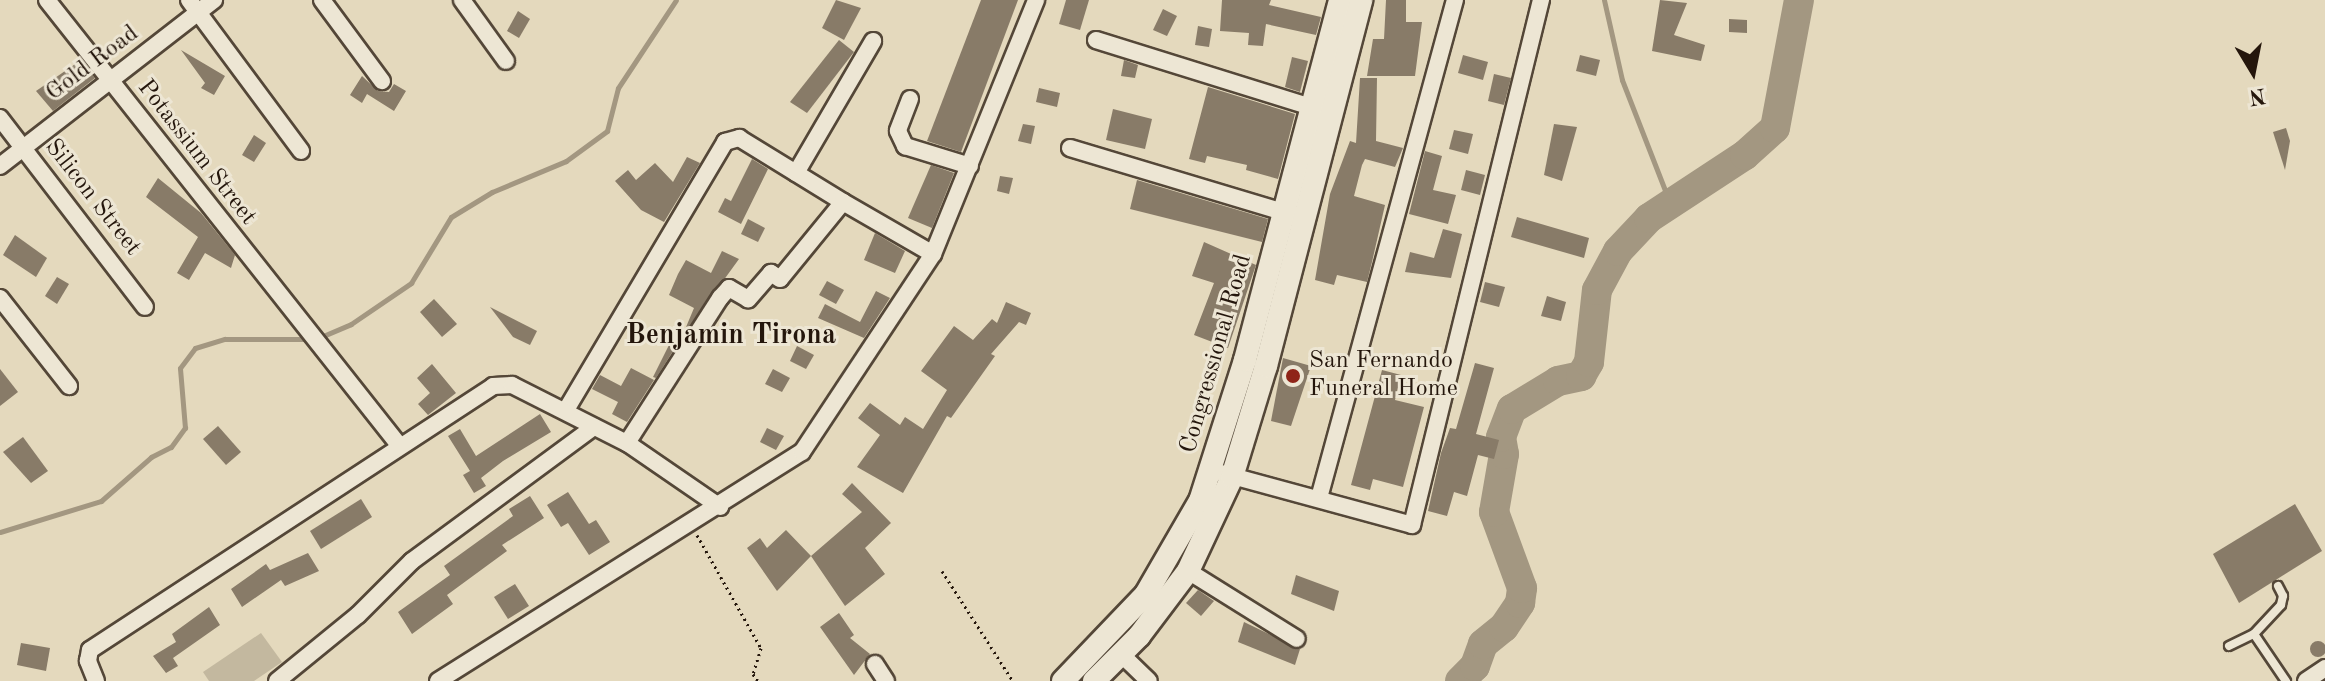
<!DOCTYPE html>
<style>
body{margin:0}
#map{position:relative;width:2325px;height:681px;overflow:hidden;background:#e4d9bd;font-family:"Old Standard TT",serif}
div>[style]{position:absolute}
.green>*{inset:0;background:#c3b89f}
.stream>*{height:5px;margin:-2.5px;padding:0 2.5px;transform-origin:2.5px;border-radius:2.5px;background:#a39781}
.river>*{height:30px;margin:-15px;padding:0 15px;transform-origin:15px;border-radius:15px;background:#a39781}
.building>*{inset:0;background:#887b68}
.round{border-radius:50%}
.path>*{height:3px;margin-top:-1.5px;transform-origin:0;background:repeating-linear-gradient(90deg,#24160c 0 2px,transparent 0 6px)}
.roads{filter:drop-shadow(2px 0 #544738) drop-shadow(-2px 0 #544738) drop-shadow(0 2px #544738) drop-shadow(0 -2px #544738)}
.service>*{height:8px;margin:-4px;padding:0 4px;transform-origin:4px;border-radius:4px;background:#ede6d4}
.minor>*{height:16px;margin:-8px;padding:0 8px;transform-origin:8px;border-radius:8px;background:#ede6d4}
.secondary>*{height:22px;margin:-11px;padding:0 11px;transform-origin:11px;border-radius:11px;background:#ede6d4}
.dots>*{width:22px;height:22px;translate:-50% -50%;box-sizing:border-box;border:4px solid #ede6d4;border-radius:50%}
span{translate:-50% -50%;white-space:nowrap;text-align:center;line-height:1.15;-webkit-text-stroke:6px #ede6d4;paint-order:stroke}
.street-label{font-size:24px;color:#24160c}
.poi-label{font-size:24px;color:#24160c}
.left{translate:0 -50%;text-align:left}
.quarter-label{font-size:28px;color:#24160c;font-weight:700}
.north{position:absolute;left:2213px;top:32px;width:80px;height:80px;-webkit-text-stroke:6px #ede6d4;paint-order:stroke;rotate:170deg;font-size:22px;font-weight:700;line-height:32px;text-align:center;color:#24160c}
.north::after{content:'';display:block;margin:auto;width:28px;height:36px;background:#24160c;clip-path:polygon(50% 0,100% 100%,50% 72%,0 100%)}
</style>
<div id="map">
<div class="green">
<div style="clip-path:polygon(261px 633px,282px 662px,254px 681px,209px 681px,203px 672px)"></div>
</div>
<div class="stream">
<div style="left:1604px;top:0;width:82px;rotate:77.3deg"></div>
<div style="left:1622px;top:80px;width:132px;rotate:68.7deg"></div>
<div style="left:0;top:532px;width:106px;rotate:-17.1deg"></div>
<div style="left:101px;top:501px;width:67px;rotate:-41.3deg"></div>
<div style="left:151px;top:457px;width:22px;rotate:-27deg"></div>
<div style="left:171px;top:447px;width:24px;rotate:-54deg"></div>
<div style="left:185px;top:428px;width:60px;rotate:-94.8deg"></div>
<div style="left:180px;top:368px;width:25px;rotate:-53deg"></div>
<div style="left:195px;top:348px;width:31px;rotate:-17deg"></div>
<div style="left:225px;top:339px;width:91px"></div>
<div style="left:316px;top:339px;width:38px;rotate:-23deg"></div>
<div style="left:351px;top:324px;width:73px;rotate:-34.3deg"></div>
<div style="left:411px;top:283px;width:77px;rotate:-58.8deg"></div>
<div style="left:451px;top:217px;width:48px;rotate:-31.4deg"></div>
<div style="left:492px;top:192px;width:80px;rotate:-22.7deg"></div>
<div style="left:566px;top:161px;width:51px;rotate:-36.2deg"></div>
<div style="left:607px;top:131px;width:44px;rotate:-75.7deg"></div>
<div style="left:618px;top:88px;width:105px;rotate:-56.6deg"></div>
</div>
<div class="river">
<div style="left:1460px;top:681px;width:21px;rotate:-45deg"></div>
<div style="left:1475px;top:666px;width:23px;rotate:-70deg"></div>
<div style="left:1483px;top:644px;width:27px;rotate:-39deg"></div>
<div style="left:1504px;top:627px;width:29px;rotate:-56deg"></div>
<div style="left:1520px;top:603px;width:15px;rotate:-82deg"></div>
<div style="left:1522px;top:588px;width:81px;rotate:-110.2deg"></div>
<div style="left:1494px;top:512px;width:59px;rotate:-80.2deg"></div>
<div style="left:1504px;top:454px;width:17px;rotate:-100deg"></div>
<div style="left:1501px;top:437px;width:30px;rotate:-69deg"></div>
<div style="left:1512px;top:409px;width:54px;rotate:-31.3deg"></div>
<div style="left:1558px;top:381px;width:24px;rotate:-12deg"></div>
<div style="left:1581px;top:376px;width:16px;rotate:-60deg"></div>
<div style="left:1589px;top:362px;width:72px;rotate:-83.7deg"></div>
<div style="left:1597px;top:290px;width:44px;rotate:-61.7deg"></div>
<div style="left:1618px;top:251px;width:45px;rotate:-46.8deg"></div>
<div style="left:1649px;top:218px;width:115px;rotate:-33.3deg"></div>
<div style="left:1745px;top:155px;width:40px;rotate:-42deg"></div>
<div style="left:1775px;top:128px;width:130px;rotate:-79.4deg"></div>
</div>
<div class="building">
<div style="clip-path:polygon(836px 0,861px 8px,844px 40px,822px 28px)"></div>
<div style="clip-path:polygon(981px 0,1018px 0,961px 152px,927px 141px)"></div>
<div style="clip-path:polygon(1066px 0,1089px 0,1080px 30px,1059px 24px)"></div>
<div style="clip-path:polygon(1222px 0,1271px 0,1269px 5px,1321px 17px,1316px 35px,1266px 24px,1263px 46px,1248px 45px,1249px 33px,1220px 31px)"></div>
<div style="clip-path:polygon(1386px 0,1406px 0,1406px 22px,1422px 22px,1415px 76px,1367px 76px,1373px 39px,1384px 39px)"></div>
<div style="clip-path:polygon(1660px 0,1687px 3px,1674px 35px,1705px 45px,1701px 61px,1652px 51px)"></div>
<div style="clip-path:polygon(1163px 9px,1177px 16px,1167px 36px,1153px 30px)"></div>
<div style="clip-path:polygon(518px 11px,530px 19px,519px 38px,507px 31px)"></div>
<div style="clip-path:polygon(1729px 19px,1747px 20px,1747px 33px,1729px 32px)"></div>
<div style="clip-path:polygon(1198px 26px,1212px 29px,1209px 47px,1195px 45px)"></div>
<div style="clip-path:polygon(839px 40px,854px 52px,807px 113px,790px 102px)"></div>
<div style="clip-path:polygon(181px 50px,225px 76px,214px 95px,201px 88px,205px 83px)"></div>
<div style="clip-path:polygon(1463px 55px,1488px 62px,1483px 80px,1458px 73px)"></div>
<div style="clip-path:polygon(1580px 55px,1600px 60px,1596px 76px,1576px 71px)"></div>
<div style="clip-path:polygon(1292px 57px,1308px 61px,1300px 92px,1285px 87px)"></div>
<div style="clip-path:polygon(81px 60px,95px 78px,53px 111px,36px 91px)"></div>
<div style="clip-path:polygon(1124px 60px,1138px 65px,1135px 78px,1121px 76px)"></div>
<div style="clip-path:polygon(1494px 74px,1511px 78px,1504px 105px,1488px 101px)"></div>
<div style="clip-path:polygon(362px 76px,378px 91px,389px 92px,394px 84px,406px 91px,394px 111px,367px 94px,362px 103px,350px 95px)"></div>
<div style="clip-path:polygon(1360px 78px,1377px 78px,1376px 141px,1403px 148px,1395px 167px,1365px 159px,1362px 165px,1354px 196px,1385px 205px,1372px 262px,1367px 282px,1337px 275px,1334px 285px,1315px 280px,1330px 194px,1350px 141px,1356px 143px)"></div>
<div style="clip-path:polygon(1208px 87px,1295px 114px,1278px 179px,1246px 170px,1247px 165px,1207px 156px,1205px 163px,1189px 159px)"></div>
<div style="clip-path:polygon(1039px 88px,1060px 93px,1057px 107px,1036px 102px)"></div>
<div style="clip-path:polygon(1113px 109px,1152px 119px,1145px 149px,1106px 140px)"></div>
<div style="clip-path:polygon(1023px 124px,1035px 126px,1031px 144px,1018px 141px)"></div>
<div style="clip-path:polygon(1554px 124px,1577px 127px,1562px 181px,1544px 175px)"></div>
<div style="clip-path:polygon(2286px 128px,2290px 141px,2285px 170px,2273px 132px)"></div>
<div style="clip-path:polygon(1454px 130px,1473px 134px,1468px 154px,1449px 149px)"></div>
<div style="clip-path:polygon(254px 135px,266px 143px,254px 162px,242px 155px)"></div>
<div style="clip-path:polygon(1425px 151px,1442px 156px,1433px 190px,1456px 195px,1448px 224px,1409px 214px)"></div>
<div style="clip-path:polygon(687px 157px,700px 163px,664px 222px,641px 210px,615px 181px,628px 170px,636px 180px,655px 163px,673px 182px)"></div>
<div style="clip-path:polygon(752px 159px,768px 169px,741px 224px,718px 212px,725px 198px,731px 201px)"></div>
<div style="clip-path:polygon(931px 165px,954px 173px,932px 228px,908px 218px)"></div>
<div style="clip-path:polygon(1466px 170px,1485px 175px,1480px 195px,1461px 190px)"></div>
<div style="clip-path:polygon(1000px 176px,1013px 178px,1009px 194px,997px 191px)"></div>
<div style="clip-path:polygon(158px 178px,201px 213px,235px 255px,231px 268px,205px 253px,189px 280px,177px 273px,198px 237px,146px 197px)"></div>
<div style="clip-path:polygon(1137px 180px,1268px 219px,1262px 242px,1130px 209px)"></div>
<div style="clip-path:polygon(1517px 217px,1589px 238px,1584px 258px,1511px 237px)"></div>
<div style="clip-path:polygon(748px 219px,765px 228px,758px 242px,741px 234px)"></div>
<div style="clip-path:polygon(1443px 229px,1462px 234px,1451px 278px,1405px 272px,1410px 252px,1434px 258px)"></div>
<div style="clip-path:polygon(875px 233px,905px 251px,895px 273px,864px 260px)"></div>
<div style="clip-path:polygon(15px 235px,47px 258px,36px 277px,3px 255px)"></div>
<div style="clip-path:polygon(1204px 242px,1256px 265px,1228px 348px,1194px 335px,1214px 283px,1192px 276px)"></div>
<div style="clip-path:polygon(722px 251px,739px 259px,681px 339px,694px 308px,669px 295px,678px 274px,686px 260px,711px 273px)"></div>
<div style="clip-path:polygon(57px 277px,69px 284px,57px 304px,45px 296px)"></div>
<div style="clip-path:polygon(827px 281px,844px 290px,836px 304px,819px 295px)"></div>
<div style="clip-path:polygon(1485px 282px,1505px 287px,1499px 307px,1480px 302px)"></div>
<div style="clip-path:polygon(876px 291px,890px 298px,864px 338px,818px 318px,825px 304px,860px 322px)"></div>
<div style="clip-path:polygon(1547px 296px,1566px 302px,1561px 321px,1541px 316px)"></div>
<div style="clip-path:polygon(434px 299px,457px 324px,442px 337px,420px 312px)"></div>
<div style="clip-path:polygon(1006px 302px,1031px 313px,1026px 325px,1019px 322px,991px 354px,995px 356px,951px 418px,947px 416px,903px 493px,857px 467px,880px 435px,858px 418px,870px 403px,900px 425px,905px 417px,923px 429px,947px 390px,921px 371px,954px 326px,973px 340px,992px 319px,997px 323px)"></div>
<div style="clip-path:polygon(490px 307px,537px 331px,530px 345px,513px 337px)"></div>
<div style="clip-path:polygon(673px 337px,680px 340px,656px 378px,653px 377px)"></div>
<div style="clip-path:polygon(797px 346px,814px 355px,806px 369px,790px 361px)"></div>
<div style="clip-path:polygon(1283px 358px,1311px 366px,1291px 426px,1271px 421px)"></div>
<div style="clip-path:polygon(1475px 363px,1494px 368px,1476px 434px,1499px 440px,1494px 459px,1478px 455px,1467px 496px,1454px 492px,1447px 516px,1428px 511px,1441px 453px,1450px 428px,1456px 429px)"></div>
<div style="clip-path:polygon(432px 364px,456px 393px,428px 415px,418px 404px,430px 393px,417px 378px)"></div>
<div style="clip-path:polygon(631px 368px,654px 380px,627px 422px,612px 414px,618px 402px,592px 389px,600px 375px,621px 386px)"></div>
<div style="clip-path:polygon(0 369px,18px 392px,0 406px)"></div>
<div style="clip-path:polygon(773px 369px,790px 378px,782px 392px,765px 384px)"></div>
<div style="clip-path:polygon(1382px 370px,1401px 375px,1395px 400px,1424px 407px,1403px 487px,1373px 479px,1370px 490px,1351px 485px)"></div>
<div style="clip-path:polygon(540px 414px,551px 432px,503px 461px,481px 478px,486px 486px,474px 493px,463px 475px,470px 471px,448px 436px,460px 429px,476px 456px)"></div>
<div style="clip-path:polygon(218px 426px,241px 452px,226px 465px,203px 439px)"></div>
<div style="clip-path:polygon(767px 428px,784px 436px,776px 450px,760px 442px)"></div>
<div style="clip-path:polygon(23px 437px,48px 471px,31px 483px,3px 452px)"></div>
<div style="clip-path:polygon(852px 483px,891px 523px,865px 548px,885px 574px,845px 606px,811px 556px,862px 512px,842px 494px)"></div>
<div style="clip-path:polygon(568px 492px,589px 524px,596px 520px,610px 542px,589px 555px,568px 523px,561px 527px,547px 505px)"></div>
<div style="clip-path:polygon(530px 496px,544px 518px,502px 545px,507px 551px,447px 595px,453px 604px,412px 634px,398px 612px,450px 575px,444px 566px,513px 516px,509px 509px)"></div>
<div style="clip-path:polygon(361px 499px,372px 517px,321px 549px,310px 531px)"></div>
<div style="clip-path:polygon(2295px 504px,2322px 551px,2239px 603px,2213px 554px)"></div>
<div style="clip-path:polygon(786px 530px,811px 556px,777px 591px,747px 548px,760px 538px,767px 548px)"></div>
<div style="clip-path:polygon(308px 553px,319px 571px,285px 586px,281px 580px,242px 607px,231px 589px,266px 564px,270px 570px)"></div>
<div style="clip-path:polygon(1296px 575px,1339px 591px,1334px 611px,1291px 594px)"></div>
<div style="clip-path:polygon(515px 584px,529px 606px,508px 619px,494px 597px)"></div>
<div style="clip-path:polygon(1198px 590px,1214px 601px,1201px 616px,1186px 603px)"></div>
<div style="clip-path:polygon(209px 607px,220px 625px,173px 658px,178px 666px,166px 673px,153px 656px,176px 642px,172px 634px)"></div>
<div style="clip-path:polygon(839px 613px,854px 635px,850px 638px,870px 654px,854px 675px,820px 627px)"></div>
<div style="clip-path:polygon(1244px 622px,1300px 649px,1295px 665px,1238px 642px)"></div>
<div class="round" style="left:2310px;top:641px;width:16px;height:16px"></div>
<div style="clip-path:polygon(21px 643px,50px 648px,46px 671px,17px 665px)"></div>
</div>
<div class="path">
<div style="left:697px;top:535px;width:130px;rotate:60.5deg"></div>
<div style="left:761px;top:648px;width:27px;rotate:107deg"></div>
<div style="left:753px;top:674px;width:9px;rotate:54deg"></div>
<div style="left:942px;top:571px;width:131px;rotate:57.2deg"></div>
</div>
<div class="roads">
<div class="service">
<div style="left:2278px;top:586px;width:11px;rotate:63deg"></div>
<div style="left:2283px;top:596px;width:9px;rotate:103deg"></div>
<div style="left:2281px;top:605px;width:40px;rotate:133deg"></div>
<div style="left:2254px;top:634px;width:57px;rotate:55.8deg"></div>
<div style="left:2229px;top:646px;width:28px;rotate:-26deg"></div>
</div>
<div class="minor">
<div style="left:47px;top:0;width:567px;rotate:51.66deg"></div>
<div style="left:189px;top:0;width:188px;rotate:53.4deg"></div>
<div style="left:322px;top:0;width:101px;rotate:53.5deg"></div>
<div style="left:462px;top:0;width:75px;rotate:54.2deg"></div>
<div style="left:1096px;top:40px;width:225px;rotate:17.3deg"></div>
<div style="left:910px;top:99px;width:34px;rotate:111deg"></div>
<div style="left:898px;top:131px;width:17px;rotate:65deg"></div>
<div style="left:905px;top:146px;width:68px;rotate:17.1deg"></div>
<div style="left:0;top:118px;width:238px;rotate:52.5deg"></div>
<div style="left:1070px;top:148px;width:234px;rotate:16.7deg"></div>
<div style="left:0;top:166px;width:271px;rotate:-37.8deg"></div>
<div style="left:796px;top:173px;width:153px;rotate:-59.7deg"></div>
<div style="left:843px;top:202px;width:104px;rotate:30deg"></div>
<div style="left:0;top:298px;width:112px;rotate:51.9deg"></div>
<div style="left:566px;top:410px;width:312px;rotate:-59.3deg"></div>
<div style="left:725px;top:142px;width:15px;rotate:-16deg"></div>
<div style="left:739px;top:138px;width:122px;rotate:31.6deg"></div>
<div style="left:843px;top:202px;width:99px;rotate:129.3deg"></div>
<div style="left:780px;top:279px;width:11px;rotate:-146deg"></div>
<div style="left:771px;top:273px;width:35px;rotate:131deg"></div>
<div style="left:748px;top:299px;width:22px;rotate:-150deg"></div>
<div style="left:729px;top:288px;width:13px;rotate:132deg"></div>
<div style="left:720px;top:298px;width:172px;rotate:122.7deg"></div>
<div style="left:1221px;top:473px;width:198px;rotate:15.2deg"></div>
<div style="left:1412px;top:525px;width:541px;rotate:-76.2deg"></div>
<div style="left:1319px;top:498px;width:516px;rotate:-74.73deg"></div>
<div style="left:1188px;top:571px;width:128px;rotate:32deg"></div>
<div style="left:1122px;top:655px;width:37px;rotate:44deg"></div>
<div style="left:875px;top:664px;width:20px;rotate:57deg"></div>
<div style="left:96px;top:681px;width:22px;rotate:-112deg"></div>
<div style="left:88px;top:661px;width:11px;rotate:-80deg"></div>
<div style="left:90px;top:650px;width:482px;rotate:-33.2deg"></div>
<div style="left:493px;top:386px;width:19px;rotate:-3deg"></div>
<div style="left:512px;top:385px;width:129px;rotate:26.8deg"></div>
<div style="left:627px;top:443px;width:113px;rotate:34.5deg"></div>
<div style="left:277px;top:681px;width:104px;rotate:-39.2deg"></div>
<div style="left:358px;top:615px;width:76px;rotate:-45deg"></div>
<div style="left:412px;top:561px;width:226px;rotate:-36.4deg"></div>
<div style="left:438px;top:681px;width:430px;rotate:-32.2deg"></div>
<div style="left:802px;top:452px;width:237px;rotate:-56.5deg"></div>
<div style="left:933px;top:254px;width:274px;rotate:-67.9deg"></div>
<div style="left:2306px;top:681px;width:23px;rotate:-34deg"></div>
</div>
<div class="secondary">
<div style="left:1063px;top:681px;width:120px;rotate:-46.3deg"></div>
<div style="left:1146px;top:594px;width:108px;rotate:-59.9deg"></div>
<div style="left:1200px;top:501px;width:148px;rotate:-72.3deg"></div>
<div style="left:1245px;top:360px;width:372px;rotate:-75.2deg"></div>
<div style="left:1094px;top:681px;width:64px;rotate:-45deg"></div>
<div style="left:1139px;top:636px;width:81px;rotate:-53deg"></div>
<div style="left:1188px;top:571px;width:104px;rotate:-64.9deg"></div>
<div style="left:1232px;top:477px;width:116px;rotate:-73deg"></div>
<div style="left:1266px;top:366px;width:378px;rotate:-75.4deg"></div>
</div>
</div>
<div class="dots">
<div style="left:1293px;top:376px;background:#8f2418"></div>
</div>
<div class="street-label">
<span style="left:93px;top:64px;rotate:-37deg">Gold Road</span>
<span style="left:196px;top:153px;rotate:52deg">Potassium Street</span>
<span style="left:92px;top:198px;rotate:52deg">Silicon Street</span>
<span style="left:1217px;top:354px;rotate:-74deg">Congressional Road</span>
</div>
<div class="poi-label">
<span class="left" style="left:1309px;top:376px">San Fernando<br>Funeral Home</span>
</div>
<div class="quarter-label">
<span style="left:731px;top:336px">Benjamin Tirona</span>
</div>
<div class="north">N</div>
</div>
